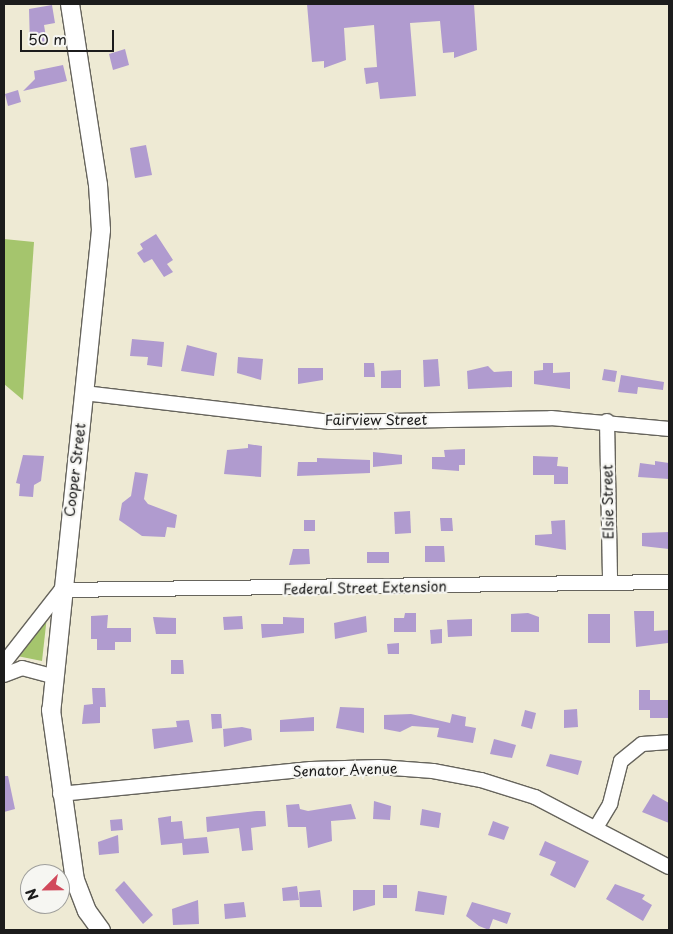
<!DOCTYPE html>
<style>
body{margin:0}
#map{position:relative;width:673px;height:934px;overflow:hidden;background:#eeead4;font-family:"Playpen Sans",sans-serif}
div>[style]{position:absolute}
.green>*{inset:0;background:#a5c56d}
.building>*{inset:0;background:#b09bcf}
.roads{filter:drop-shadow(1px 0 #66645c) drop-shadow(-1px 0 #66645c) drop-shadow(0 1px #66645c) drop-shadow(0 -1px #66645c)}
.minor>*{height:14px;margin:-7px;padding:0 7px;transform-origin:7px;border-radius:7px;background:#fff}
.tertiary>*{height:18px;margin:-9px;padding:0 9px;transform-origin:9px;border-radius:9px;background:#fff}
span{translate:-50% -50%;white-space:nowrap;text-align:center;line-height:1.15;-webkit-text-stroke:4.5px #f6f6f2;paint-order:stroke}
.street-label{font-size:14px;color:#1c1c1c}
.frame{position:absolute;inset:0;border:5px solid #1c1c1c;pointer-events:none}
.north{position:absolute;left:20px;top:864px;width:50px;height:50px;box-sizing:border-box;background:#f6f6f2;border:1px solid #9f9f9c;border-radius:50%;rotate:247deg;font-size:14px;font-weight:700;line-height:20px;text-align:center;color:#1c1c1c}
.north::after{content:'';display:block;margin:auto;width:18px;height:22px;background:#d1495b;clip-path:polygon(50% 0,100% 100%,50% 72%,0 100%)}
.scale{position:absolute;left:20px;top:30px;width:94px;height:22px;box-sizing:border-box;border:2px solid #1c1c1c;border-top:0;padding-left:6px;font-size:15px;line-height:18px;white-space:nowrap;color:#1c1c1c;-webkit-text-stroke:4px #f6f6f2;paint-order:stroke}
</style>
<div id="map">
<div class="green">
<div style="clip-path:polygon(4px 239px,34px 242px,23px 400px,4px 384px)"></div>
<div style="clip-path:polygon(47px 616px,42px 661px,17px 656px)"></div>
</div>
<div class="building">
<div style="clip-path:polygon(307px 4px,474px 4px,477px 50px,454px 58px,454px 52px,443px 53px,440px 21px,410px 23px,416px 96px,380px 99px,378px 82px,366px 84px,364px 68px,377px 67px,374px 25px,344px 28px,346px 60px,324px 68px,324px 61px,312px 62px)"></div>
<div style="clip-path:polygon(52px 5px,55px 23px,44px 25px,47px 43px,30px 46px,29px 9px)"></div>
<div style="clip-path:polygon(125px 49px,129px 65px,113px 70px,109px 54px)"></div>
<div style="clip-path:polygon(63px 65px,67px 81px,23px 91px,35px 79px,34px 71px)"></div>
<div style="clip-path:polygon(18px 90px,21px 102px,8px 106px,5px 94px)"></div>
<div style="clip-path:polygon(146px 145px,152px 175px,135px 178px,130px 148px)"></div>
<div style="clip-path:polygon(156px 234px,173px 260px,167px 264px,173px 272px,164px 277px,152px 259px,144px 263px,137px 253px,143px 249px,140px 244px)"></div>
<div style="clip-path:polygon(132px 339px,164px 342px,162px 367px,147px 365px,148px 357px,130px 356px)"></div>
<div style="clip-path:polygon(187px 345px,217px 353px,214px 376px,181px 371px)"></div>
<div style="clip-path:polygon(238px 357px,263px 359px,261px 380px,237px 373px)"></div>
<div style="clip-path:polygon(438px 359px,440px 386px,424px 387px,423px 360px)"></div>
<div style="clip-path:polygon(364px 363px,374px 363px,375px 377px,364px 377px)"></div>
<div style="clip-path:polygon(543px 363px,553px 363px,553px 373px,570px 372px,570px 389px,534px 384px,534px 371px,543px 370px)"></div>
<div style="clip-path:polygon(488px 366px,494px 372px,512px 371px,512px 387px,468px 389px,467px 371px)"></div>
<div style="clip-path:polygon(298px 368px,323px 368px,323px 380px,298px 384px)"></div>
<div style="clip-path:polygon(604px 369px,617px 371px,615px 382px,602px 380px)"></div>
<div style="clip-path:polygon(401px 370px,401px 388px,381px 388px,381px 371px)"></div>
<div style="clip-path:polygon(621px 375px,664px 382px,663px 390px,638px 387px,637px 394px,618px 392px)"></div>
<div style="clip-path:polygon(248px 444px,262px 446px,261px 477px,224px 474px,227px 450px,248px 448px)"></div>
<div style="clip-path:polygon(465px 449px,465px 465px,459px 465px,459px 471px,432px 469px,432px 457px,445px 457px,444px 450px)"></div>
<div style="clip-path:polygon(373px 452px,402px 455px,402px 464px,373px 467px)"></div>
<div style="clip-path:polygon(23px 455px,44px 456px,41px 481px,34px 485px,33px 497px,19px 496px,20px 484px,16px 483px)"></div>
<div style="clip-path:polygon(533px 456px,558px 457px,557px 466px,568px 467px,568px 484px,554px 484px,554px 475px,533px 475px)"></div>
<div style="clip-path:polygon(317px 458px,370px 460px,370px 473px,297px 476px,298px 462px,317px 462px)"></div>
<div style="clip-path:polygon(655px 461px,669px 463px,669px 479px,638px 477px,640px 463px,655px 465px)"></div>
<div style="clip-path:polygon(135px 472px,148px 474px,144px 499px,148px 504px,177px 515px,175px 528px,167px 527px,165px 537px,142px 536px,119px 520px,122px 503px,131px 496px)"></div>
<div style="clip-path:polygon(410px 511px,411px 533px,395px 534px,394px 512px)"></div>
<div style="clip-path:polygon(440px 518px,452px 518px,453px 531px,441px 531px)"></div>
<div style="clip-path:polygon(304px 520px,315px 520px,315px 531px,304px 531px)"></div>
<div style="clip-path:polygon(565px 520px,566px 550px,535px 545px,535px 535px,552px 534px,551px 521px)"></div>
<div style="clip-path:polygon(669px 532px,669px 549px,642px 546px,642px 533px)"></div>
<div style="clip-path:polygon(425px 546px,444px 546px,445px 562px,425px 562px)"></div>
<div style="clip-path:polygon(293px 549px,309px 549px,310px 564px,289px 565px)"></div>
<div style="clip-path:polygon(367px 552px,389px 552px,389px 563px,367px 563px)"></div>
<div style="clip-path:polygon(634px 611px,654px 611px,654px 631px,668px 630px,668px 643px,636px 647px)"></div>
<div style="clip-path:polygon(405px 613px,416px 613px,416px 632px,394px 632px,394px 618px,404px 618px)"></div>
<div style="clip-path:polygon(528px 613px,539px 617px,539px 632px,511px 632px,511px 614px)"></div>
<div style="clip-path:polygon(588px 614px,610px 614px,610px 643px,588px 643px)"></div>
<div style="clip-path:polygon(108px 615px,107px 628px,131px 628px,131px 642px,115px 642px,115px 650px,97px 650px,97px 639px,91px 639px,91px 616px)"></div>
<div style="clip-path:polygon(242px 616px,243px 629px,224px 630px,223px 617px)"></div>
<div style="clip-path:polygon(366px 616px,367px 632px,335px 639px,334px 623px)"></div>
<div style="clip-path:polygon(153px 617px,176px 618px,176px 634px,156px 634px)"></div>
<div style="clip-path:polygon(283px 617px,304px 618px,304px 633px,262px 638px,261px 624px,283px 624px)"></div>
<div style="clip-path:polygon(472px 619px,472px 636px,448px 637px,447px 620px)"></div>
<div style="clip-path:polygon(442px 629px,442px 643px,431px 644px,430px 630px)"></div>
<div style="clip-path:polygon(399px 643px,399px 654px,388px 654px,387px 644px)"></div>
<div style="clip-path:polygon(171px 660px,183px 660px,184px 674px,171px 674px)"></div>
<div style="clip-path:polygon(92px 688px,105px 688px,106px 707px,100px 707px,100px 723px,82px 724px,84px 705px,93px 704px)"></div>
<div style="clip-path:polygon(639px 690px,650px 690px,650px 700px,669px 700px,669px 718px,650px 718px,650px 710px,639px 710px)"></div>
<div style="clip-path:polygon(340px 707px,364px 708px,364px 733px,336px 728px)"></div>
<div style="clip-path:polygon(577px 709px,578px 727px,564px 728px,564px 710px)"></div>
<div style="clip-path:polygon(525px 710px,536px 713px,532px 729px,521px 726px)"></div>
<div style="clip-path:polygon(211px 714px,221px 714px,222px 728px,212px 729px)"></div>
<div style="clip-path:polygon(411px 714px,450px 723px,452px 714px,466px 717px,465px 726px,476px 728px,473px 743px,437px 737px,439px 728px,412px 726px,400px 732px,384px 729px,384px 715px)"></div>
<div style="clip-path:polygon(314px 717px,314px 731px,280px 732px,280px 720px)"></div>
<div style="clip-path:polygon(189px 720px,193px 742px,154px 749px,152px 729px,177px 727px,176px 721px)"></div>
<div style="clip-path:polygon(242px 727px,251px 729px,252px 740px,224px 747px,223px 729px)"></div>
<div style="clip-path:polygon(494px 739px,516px 745px,512px 758px,490px 754px)"></div>
<div style="clip-path:polygon(550px 754px,582px 761px,578px 775px,546px 766px)"></div>
<div style="clip-path:polygon(4px 776px,8px 776px,15px 809px,4px 812px)"></div>
<div style="clip-path:polygon(653px 794px,669px 803px,669px 823px,642px 812px)"></div>
<div style="clip-path:polygon(374px 801px,391px 806px,390px 820px,373px 819px)"></div>
<div style="clip-path:polygon(299px 804px,300px 809px,308px 811px,351px 804px,356px 819px,331px 821px,332px 841px,308px 848px,306px 827px,288px 827px,286px 805px)"></div>
<div style="clip-path:polygon(422px 809px,441px 813px,439px 828px,420px 825px)"></div>
<div style="clip-path:polygon(257px 811px,265px 811px,266px 826px,251px 828px,253px 850px,242px 851px,239px 828px,207px 832px,206px 817px)"></div>
<div style="clip-path:polygon(171px 816px,171px 822px,182px 821px,184px 839px,207px 837px,209px 853px,183px 855px,182px 843px,161px 845px,158px 818px)"></div>
<div style="clip-path:polygon(122px 819px,123px 830px,111px 831px,110px 820px)"></div>
<div style="clip-path:polygon(493px 821px,509px 827px,504px 840px,488px 835px)"></div>
<div style="clip-path:polygon(118px 835px,119px 853px,99px 855px,98px 842px)"></div>
<div style="clip-path:polygon(545px 841px,589px 861px,575px 888px,550px 875px,556px 862px,539px 855px)"></div>
<div style="clip-path:polygon(124px 881px,153px 915px,143px 924px,115px 890px)"></div>
<div style="clip-path:polygon(615px 884px,645px 895px,642px 899px,652px 905px,643px 921px,606px 899px)"></div>
<div style="clip-path:polygon(383px 885px,397px 885px,397px 898px,383px 898px)"></div>
<div style="clip-path:polygon(297px 886px,299px 900px,283px 901px,282px 888px)"></div>
<div style="clip-path:polygon(320px 890px,322px 907px,300px 907px,299px 892px)"></div>
<div style="clip-path:polygon(353px 890px,375px 890px,375px 905px,353px 911px)"></div>
<div style="clip-path:polygon(418px 891px,447px 896px,444px 915px,415px 911px)"></div>
<div style="clip-path:polygon(198px 900px,199px 924px,173px 925px,172px 909px)"></div>
<div style="clip-path:polygon(244px 902px,246px 917px,225px 919px,224px 904px)"></div>
<div style="clip-path:polygon(472px 902px,511px 913px,507px 924px,493px 919px,489px 930px,479px 926px,466px 916px)"></div>
</div>
<div class="roads">
<div class="minor">
<div style="left:84px;top:393px;width:248px;rotate:6.7deg"></div>
<div style="left:330px;top:422px;width:221px;rotate:-1deg"></div>
<div style="left:551px;top:418px;width:119px;rotate:5.3deg"></div>
<div style="left:607px;top:421px;width:162px;rotate:88.9deg"></div>
<div style="left:4px;top:663px;width:93px;rotate:-52deg"></div>
<div style="left:61px;top:590px;width:608px;rotate:-0.75deg"></div>
<div style="left:4px;top:675px;width:19px;rotate:-21deg"></div>
<div style="left:22px;top:668px;width:30px;rotate:15deg"></div>
<div style="left:60px;top:794px;width:252px;rotate:-5.7deg"></div>
<div style="left:311px;top:769px;width:68px;rotate:-1.7deg"></div>
<div style="left:379px;top:767px;width:54px;rotate:4.2deg"></div>
<div style="left:433px;top:771px;width:49px;rotate:10.6deg"></div>
<div style="left:481px;top:780px;width:57px;rotate:17.5deg"></div>
<div style="left:535px;top:797px;width:151px;rotate:27.6deg"></div>
<div style="left:597px;top:826px;width:26px;rotate:-59deg"></div>
<div style="left:610px;top:804px;width:44px;rotate:-75.7deg"></div>
<div style="left:621px;top:761px;width:27px;rotate:-39deg"></div>
<div style="left:642px;top:744px;width:27px;rotate:-4deg"></div>
</div>
<div class="tertiary">
<div style="left:70px;top:4px;width:183px;rotate:81.2deg"></div>
<div style="left:98px;top:185px;width:45px;rotate:86.2deg"></div>
<div style="left:101px;top:230px;width:483px;rotate:95.9deg"></div>
<div style="left:51px;top:710px;width:172px;rotate:82deg"></div>
<div style="left:75px;top:880px;width:33px;rotate:69deg"></div>
<div style="left:87px;top:911px;width:24px;rotate:54deg"></div>
</div>
</div>
<div class="street-label">
<span style="left:376px;top:420px">Fairview Street</span>
<span style="left:75px;top:470px;rotate:-83deg">Cooper Street</span>
<span style="left:608px;top:502px;rotate:-91deg">Elsie Street</span>
<span style="left:365px;top:588px;rotate:-1deg">Federal Street Extension</span>
<span style="left:345px;top:770px;rotate:-2deg">Senator Avenue</span>
</div>
<div class="frame"></div>
<div class="north">N</div>
<div class="scale">50 m</div>
</div>
